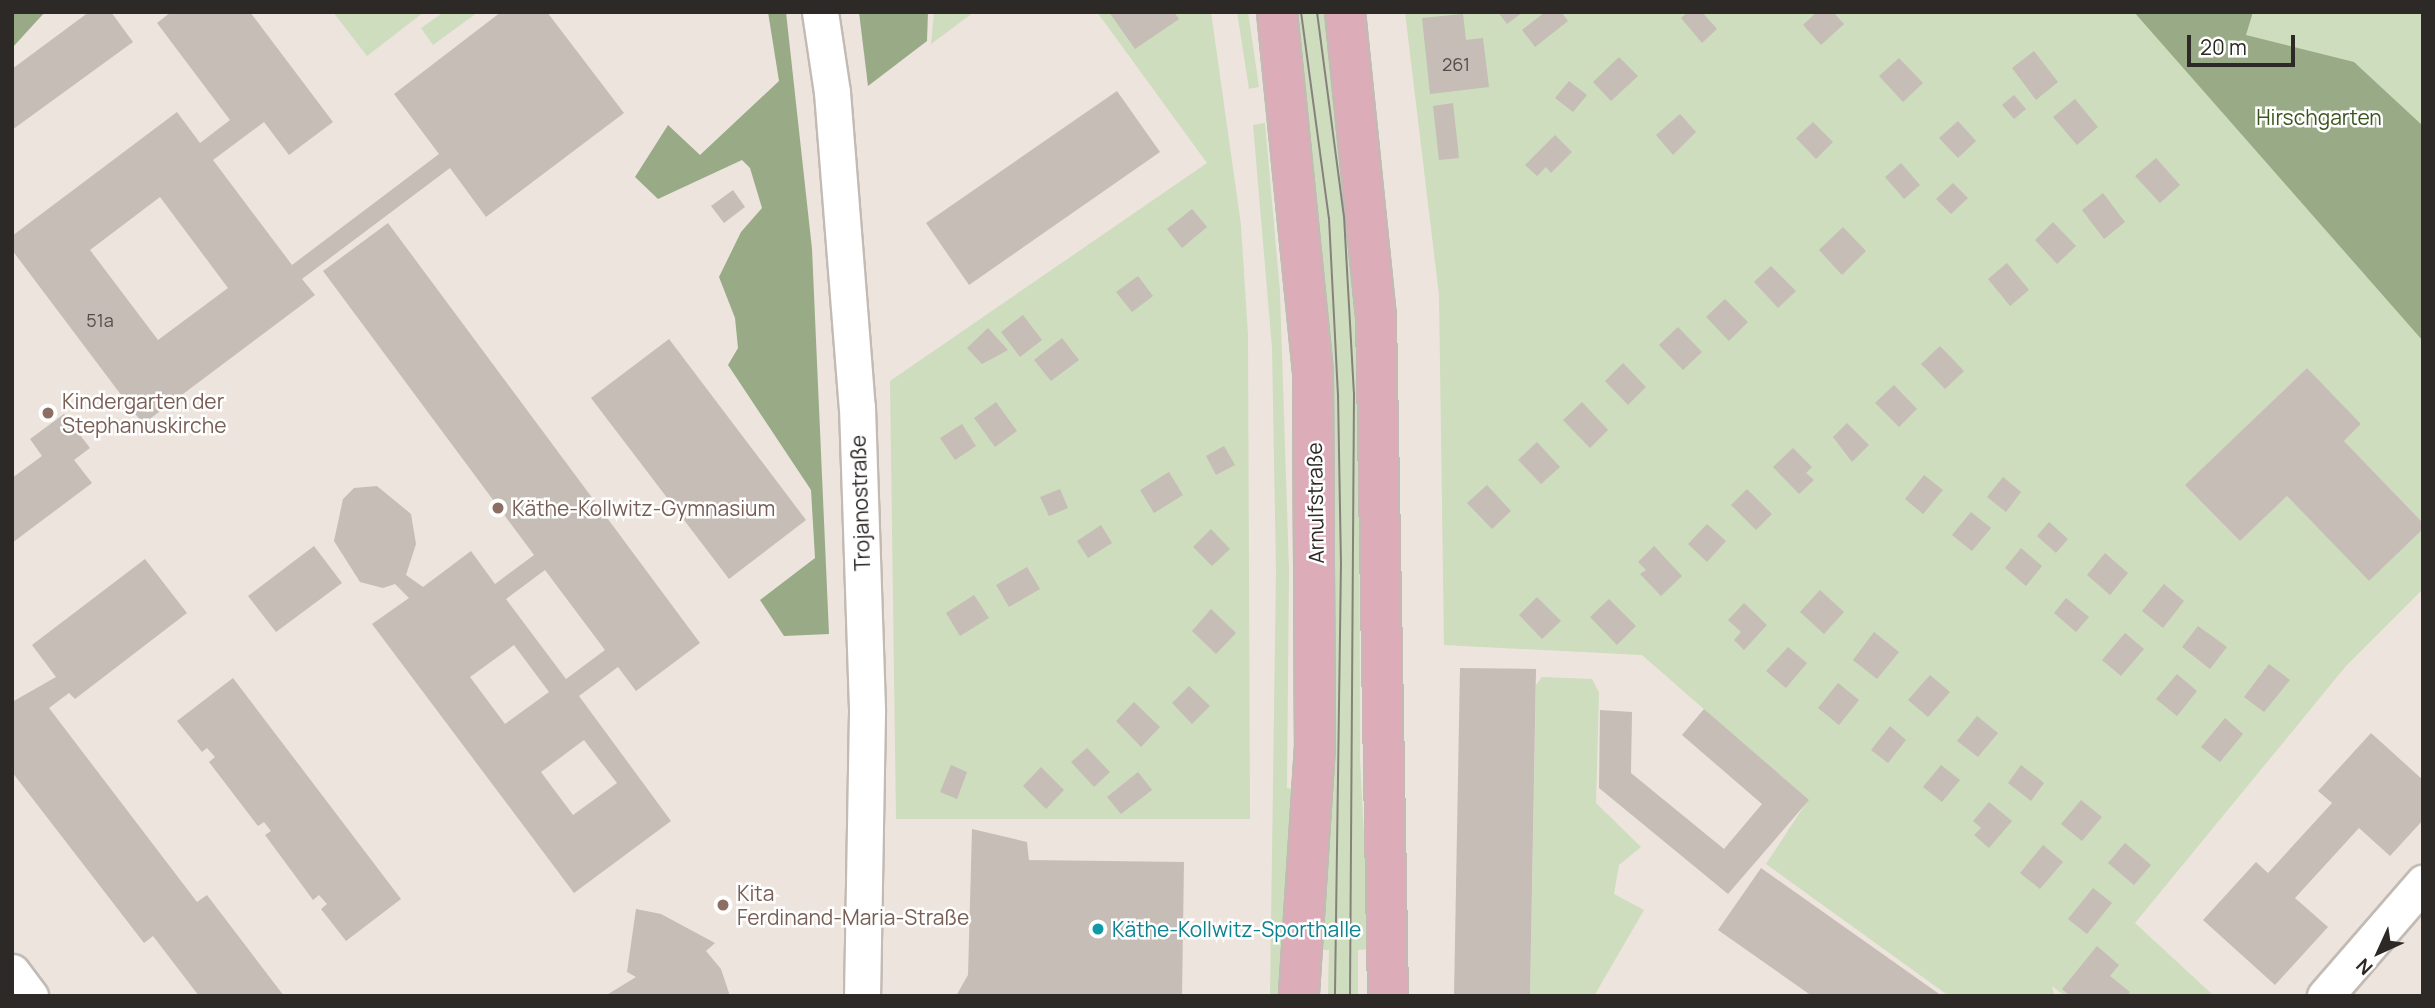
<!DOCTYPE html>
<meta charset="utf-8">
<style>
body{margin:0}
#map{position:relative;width:2435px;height:1008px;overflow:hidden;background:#ede4dd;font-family:Manrope,sans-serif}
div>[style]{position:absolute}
.green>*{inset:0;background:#cdddbd}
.forest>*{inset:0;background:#98ab86}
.building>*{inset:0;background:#c5bdb6}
.roads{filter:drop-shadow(2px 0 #c2bab3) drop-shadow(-2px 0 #c2bab3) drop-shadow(0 2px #c2bab3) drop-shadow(0 -2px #c2bab3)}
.street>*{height:35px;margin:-17.5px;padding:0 17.5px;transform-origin:17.5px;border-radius:17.5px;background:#fff}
.primary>*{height:38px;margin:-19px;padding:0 19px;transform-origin:19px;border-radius:19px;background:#dcacb9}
.tram>*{height:2px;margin:-1px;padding:0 1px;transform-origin:1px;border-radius:1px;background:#87817d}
.dots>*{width:19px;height:19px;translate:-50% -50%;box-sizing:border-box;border:4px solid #fff;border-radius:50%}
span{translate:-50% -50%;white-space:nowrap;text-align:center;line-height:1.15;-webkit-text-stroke:5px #fff;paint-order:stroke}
.number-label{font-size:18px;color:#534e4b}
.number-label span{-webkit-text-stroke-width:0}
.park-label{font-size:21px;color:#3c551d}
.education-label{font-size:21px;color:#785e54}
.left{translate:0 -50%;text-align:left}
.street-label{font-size:21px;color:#2d2927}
.culture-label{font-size:21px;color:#0d838f}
.frame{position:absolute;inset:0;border:14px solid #2d2927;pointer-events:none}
.north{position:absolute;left:2344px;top:917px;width:70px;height:70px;-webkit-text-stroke:5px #fff;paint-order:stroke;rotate:225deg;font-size:19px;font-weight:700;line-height:28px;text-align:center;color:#2d2927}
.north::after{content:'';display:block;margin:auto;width:24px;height:32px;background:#2d2927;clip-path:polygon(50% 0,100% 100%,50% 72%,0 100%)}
.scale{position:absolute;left:2187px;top:35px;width:108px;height:32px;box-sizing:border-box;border:4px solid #2d2927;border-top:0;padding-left:9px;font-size:21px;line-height:24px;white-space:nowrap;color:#2d2927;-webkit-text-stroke:5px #fff;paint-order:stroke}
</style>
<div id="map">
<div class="green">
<div style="clip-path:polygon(333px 12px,424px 12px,367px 56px)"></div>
<div style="clip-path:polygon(444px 12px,478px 12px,433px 45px,421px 28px)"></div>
<div style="clip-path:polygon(934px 12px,974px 12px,931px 44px)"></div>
<div style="clip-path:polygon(1097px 12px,1211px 12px,1241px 225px,1248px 336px,1250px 819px,896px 819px,890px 381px,1207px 163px)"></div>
<div style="clip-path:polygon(1237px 12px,1248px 12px,1259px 87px,1249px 89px)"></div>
<div style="clip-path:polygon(1292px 12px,1326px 12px,1359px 304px,1360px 760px,1370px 949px,1358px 950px,1358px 996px,1328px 996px,1329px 950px,1316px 950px,1331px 394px,1319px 219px)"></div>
<div style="clip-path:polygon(1405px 12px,2423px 12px,2423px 523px,2344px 441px,2361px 424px,2307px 368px,2186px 485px,2240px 541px,2287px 496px,2369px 581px,2423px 529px,2423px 589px,2346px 666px,2135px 923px,2214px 996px,2065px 996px,2052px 986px,2054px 996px,1949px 996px,1766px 864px,1808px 800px,1642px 655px,1444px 645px,1439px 295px)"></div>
<div style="clip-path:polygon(1265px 123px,1280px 292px,1289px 570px,1287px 788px,1295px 789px,1284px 996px,1270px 996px,1276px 570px,1272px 348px,1253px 125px)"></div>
<div style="clip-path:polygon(1542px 677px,1592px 679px,1599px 693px,1596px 803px,1641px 847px,1619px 865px,1614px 894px,1644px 910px,1594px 996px,1530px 996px,1536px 685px)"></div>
</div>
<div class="forest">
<div style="clip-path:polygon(12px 12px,45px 12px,12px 48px)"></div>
<div style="clip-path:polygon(768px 12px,786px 12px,812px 249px,829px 634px,784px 636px,760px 600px,815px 558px,811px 490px,728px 365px,738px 348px,735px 318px,719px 277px,741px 232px,762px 208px,750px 168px,742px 160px,658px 199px,635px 177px,668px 125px,700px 155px,779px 81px)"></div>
<div style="clip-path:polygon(859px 12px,928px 12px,927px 41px,868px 86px)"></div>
<div style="clip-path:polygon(2134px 12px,2253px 12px,2246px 35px,2354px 62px,2423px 126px,2423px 341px)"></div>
</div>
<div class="building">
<div style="clip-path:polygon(89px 12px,111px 12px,133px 42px,12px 130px,12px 69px)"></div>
<div style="clip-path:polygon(evenodd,171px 12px,250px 12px,333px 122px,289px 155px,264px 122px,213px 160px,292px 265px,439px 154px,394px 94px,501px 12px,547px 12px,624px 113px,486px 217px,450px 168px,302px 279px,315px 295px,143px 424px,12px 250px,12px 236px,177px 112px,200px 143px,230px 120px,157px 23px,171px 12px,160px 197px,228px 288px,158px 340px,90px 250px,160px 197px)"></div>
<div style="clip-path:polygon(1109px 12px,1174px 12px,1179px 19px,1135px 49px)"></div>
<div style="clip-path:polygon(1498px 12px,1523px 12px,1507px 24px)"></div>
<div style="clip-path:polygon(1545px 12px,1561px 12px,1568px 21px,1535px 47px,1522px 30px)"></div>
<div style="clip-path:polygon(1688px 12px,1702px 12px,1717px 29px,1702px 43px,1681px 18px)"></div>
<div style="clip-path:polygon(1817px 12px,1833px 12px,1844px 24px,1821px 45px,1803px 25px)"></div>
<div style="clip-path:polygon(1463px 14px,1466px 40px,1483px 38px,1489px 87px,1430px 94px,1422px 18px)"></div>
<div style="clip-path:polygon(2034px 51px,2058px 82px,2036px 100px,2012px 68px)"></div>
<div style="clip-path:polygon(1619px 57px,1638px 76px,1611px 101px,1593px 82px)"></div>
<div style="clip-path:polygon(1899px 58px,1923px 83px,1903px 102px,1879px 76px)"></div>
<div style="clip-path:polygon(1569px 81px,1587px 95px,1573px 112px,1555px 98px)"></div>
<div style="clip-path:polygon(1117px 91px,1160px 152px,969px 285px,926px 223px)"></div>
<div style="clip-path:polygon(2014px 95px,2026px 109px,2014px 119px,2002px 105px)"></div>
<div style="clip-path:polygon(2075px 99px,2098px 127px,2077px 145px,2053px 117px)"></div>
<div style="clip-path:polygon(1453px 103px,1459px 158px,1439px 160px,1433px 106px)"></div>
<div style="clip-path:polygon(1680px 114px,1696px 132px,1673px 155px,1656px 135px)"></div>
<div style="clip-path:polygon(1958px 121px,1976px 141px,1958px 158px,1939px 138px)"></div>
<div style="clip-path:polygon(1813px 122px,1833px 142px,1816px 159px,1796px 138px)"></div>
<div style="clip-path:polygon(1555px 135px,1572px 152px,1551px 173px,1546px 167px,1537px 176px,1525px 165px)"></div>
<div style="clip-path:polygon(2156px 158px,2180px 185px,2160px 203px,2135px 176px)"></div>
<div style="clip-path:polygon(1901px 163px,1920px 185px,1904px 199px,1885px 177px)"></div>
<div style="clip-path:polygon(1953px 183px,1968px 198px,1951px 214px,1936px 199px)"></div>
<div style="clip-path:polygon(733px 190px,745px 207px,724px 223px,711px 206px)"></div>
<div style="clip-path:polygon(2103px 193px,2125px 222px,2104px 239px,2082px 210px)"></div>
<div style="clip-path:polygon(1192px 209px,1207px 227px,1182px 248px,1167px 229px)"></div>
<div style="clip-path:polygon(2053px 222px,2076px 246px,2057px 264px,2035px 240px)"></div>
<div style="clip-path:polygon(evenodd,388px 223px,700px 643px,636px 691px,618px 667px,579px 696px,671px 821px,574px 893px,372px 624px,409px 598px,395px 584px,383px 588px,360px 582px,334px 541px,343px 499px,354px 488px,377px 486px,411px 514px,416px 544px,406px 575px,423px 587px,471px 551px,495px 584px,534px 555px,323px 271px,388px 223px,545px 570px,605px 650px,566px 679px,506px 599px,545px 570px,388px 223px,514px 645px,549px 692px,505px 724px,470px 677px,514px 645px,388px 223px,584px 740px,617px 783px,573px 815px,541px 772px,584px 740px)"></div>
<div style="clip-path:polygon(1843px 227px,1866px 251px,1842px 275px,1819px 250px)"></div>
<div style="clip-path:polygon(2007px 263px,2029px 290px,2010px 306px,1988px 279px)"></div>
<div style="clip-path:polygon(1771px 266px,1796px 291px,1778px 308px,1754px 282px)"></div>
<div style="clip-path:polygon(1138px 276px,1153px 296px,1132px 312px,1116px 292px)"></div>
<div style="clip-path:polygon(1725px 299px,1748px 322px,1729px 341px,1706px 317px)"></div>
<div style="clip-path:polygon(1023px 315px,1042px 340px,1020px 357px,1001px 332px)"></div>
<div style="clip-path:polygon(1678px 327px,1702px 352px,1683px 370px,1659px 345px)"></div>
<div style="clip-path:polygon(988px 328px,1008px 350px,982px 364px,967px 348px)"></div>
<div style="clip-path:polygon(1062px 338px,1079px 360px,1051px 381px,1034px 360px)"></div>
<div style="clip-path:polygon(669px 339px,806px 520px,729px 579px,591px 398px)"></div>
<div style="clip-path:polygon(1940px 346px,1964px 371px,1945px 389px,1921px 364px)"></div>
<div style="clip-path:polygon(1623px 363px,1646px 387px,1628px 405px,1605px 381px)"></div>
<div style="clip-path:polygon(2307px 368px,2361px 424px,2344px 441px,2423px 523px,2423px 529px,2369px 581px,2287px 496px,2240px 541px,2185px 485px)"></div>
<div style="clip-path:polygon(1894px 385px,1917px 409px,1899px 427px,1875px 403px)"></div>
<div style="clip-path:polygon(996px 402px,1017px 431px,995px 447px,974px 418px)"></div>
<div style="clip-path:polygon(1582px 402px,1608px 430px,1590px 448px,1563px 420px)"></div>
<div style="clip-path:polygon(64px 414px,90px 448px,74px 460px,92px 483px,12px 543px,12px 478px,42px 456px,30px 439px)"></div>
<div style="clip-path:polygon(1847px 423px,1869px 445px,1852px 462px,1833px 437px)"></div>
<div style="clip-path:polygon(962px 424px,976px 446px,955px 460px,940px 438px)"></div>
<div style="clip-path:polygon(1537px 442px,1560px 467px,1541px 484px,1518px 460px)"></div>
<div style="clip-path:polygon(1224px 446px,1235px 465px,1216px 475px,1206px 456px)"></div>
<div style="clip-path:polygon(1793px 448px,1812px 467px,1806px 473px,1814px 480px,1799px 494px,1773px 467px)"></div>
<div style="clip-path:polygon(1169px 472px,1183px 495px,1154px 513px,1140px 490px)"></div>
<div style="clip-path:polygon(1924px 475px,1943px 490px,1923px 514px,1905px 499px)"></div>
<div style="clip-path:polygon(2003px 477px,2021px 492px,2006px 512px,1987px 497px)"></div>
<div style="clip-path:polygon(1487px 485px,1511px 511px,1492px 529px,1467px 503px)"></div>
<div style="clip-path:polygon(1060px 489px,1068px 508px,1049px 516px,1040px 497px)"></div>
<div style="clip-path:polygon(1747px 489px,1772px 514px,1756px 530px,1731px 505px)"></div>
<div style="clip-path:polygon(1971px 512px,1991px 528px,1972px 551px,1952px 535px)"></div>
<div style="clip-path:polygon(2049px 522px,2068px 539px,2056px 553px,2037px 536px)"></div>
<div style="clip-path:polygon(1707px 524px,1726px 541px,1707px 562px,1688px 544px)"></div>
<div style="clip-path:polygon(1101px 525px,1112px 543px,1088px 558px,1077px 541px)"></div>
<div style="clip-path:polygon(1211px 529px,1230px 549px,1212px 566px,1193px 547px)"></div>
<div style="clip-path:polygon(314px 546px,342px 583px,276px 632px,248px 596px)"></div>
<div style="clip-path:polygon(1654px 546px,1682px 576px,1661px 596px,1640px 574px,1646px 570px,1638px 562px)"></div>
<div style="clip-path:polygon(2021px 548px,2042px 566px,2026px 586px,2005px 568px)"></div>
<div style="clip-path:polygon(2105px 553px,2128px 573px,2110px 595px,2087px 575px)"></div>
<div style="clip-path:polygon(145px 559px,187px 613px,75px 699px,69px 693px,49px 708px,197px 902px,207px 895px,284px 996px,199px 996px,153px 936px,144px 943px,12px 772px,12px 702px,56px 677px,32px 645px)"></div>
<div style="clip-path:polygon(1027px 567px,1040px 589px,1009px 607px,996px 585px)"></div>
<div style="clip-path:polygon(2164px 584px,2184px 601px,2163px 628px,2142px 611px)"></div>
<div style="clip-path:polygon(1820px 590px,1844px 612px,1824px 634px,1800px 612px)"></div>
<div style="clip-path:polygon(974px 595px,989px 618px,960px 636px,946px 613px)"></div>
<div style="clip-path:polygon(1537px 597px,1561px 621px,1542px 639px,1519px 615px)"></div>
<div style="clip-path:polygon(2066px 598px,2089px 617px,2076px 632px,2054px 613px)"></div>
<div style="clip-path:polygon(1609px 599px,1636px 626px,1617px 645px,1590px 617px)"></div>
<div style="clip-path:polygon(1744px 603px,1767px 625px,1744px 650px,1734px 640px,1741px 632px,1728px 620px)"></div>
<div style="clip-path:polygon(1211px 609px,1236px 633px,1216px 654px,1192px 631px)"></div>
<div style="clip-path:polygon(2198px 626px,2227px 647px,2210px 669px,2182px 647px)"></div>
<div style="clip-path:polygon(1874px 632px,1899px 652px,1877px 679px,1853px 660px)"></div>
<div style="clip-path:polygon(2125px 633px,2144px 649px,2121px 676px,2102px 660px)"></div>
<div style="clip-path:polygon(1788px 647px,1807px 663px,1786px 688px,1766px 671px)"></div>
<div style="clip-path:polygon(2269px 664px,2290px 680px,2264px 712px,2244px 697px)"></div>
<div style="clip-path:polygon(1460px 668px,1536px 669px,1530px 996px,1454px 996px)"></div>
<div style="clip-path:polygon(2177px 674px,2197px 691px,2177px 716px,2156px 699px)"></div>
<div style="clip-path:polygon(1930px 675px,1950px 692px,1928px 717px,1908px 700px)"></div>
<div style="clip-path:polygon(233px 678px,401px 899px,346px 941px,321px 909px,327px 904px,319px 895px,313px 900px,265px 835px,271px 831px,264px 822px,258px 826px,209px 762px,215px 757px,207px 748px,202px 752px,177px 721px)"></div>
<div style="clip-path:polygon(1838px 683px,1859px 700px,1839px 725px,1818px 708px)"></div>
<div style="clip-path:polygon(1189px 686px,1210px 706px,1192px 724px,1172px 703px)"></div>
<div style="clip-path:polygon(1134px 702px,1160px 727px,1141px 747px,1116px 721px)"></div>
<div style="clip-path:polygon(1704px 709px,1809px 800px,1728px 894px,1599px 788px,1600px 710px,1632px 712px,1631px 773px,1724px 849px,1762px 804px,1682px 735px)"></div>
<div style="clip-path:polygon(1977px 716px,1998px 733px,1978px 757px,1957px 741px)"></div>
<div style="clip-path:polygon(2225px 718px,2243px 734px,2220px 762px,2201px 747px)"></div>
<div style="clip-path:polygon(1890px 726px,1906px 740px,1888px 763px,1871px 750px)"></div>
<div style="clip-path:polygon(2371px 733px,2423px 780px,2423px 820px,2390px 856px,2359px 828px,2295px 898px,2328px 927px,2275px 985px,2203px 920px,2256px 862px,2268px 873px,2332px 803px,2318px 791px)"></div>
<div style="clip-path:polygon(1087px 748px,1110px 772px,1094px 787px,1071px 762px)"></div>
<div style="clip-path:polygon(951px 765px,967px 772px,957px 799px,940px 792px)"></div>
<div style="clip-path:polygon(1941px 765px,1960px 780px,1942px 802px,1923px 787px)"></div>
<div style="clip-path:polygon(2021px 765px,2044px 783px,2031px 801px,2008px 783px)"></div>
<div style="clip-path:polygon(1041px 767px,1064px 790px,1046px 809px,1023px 786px)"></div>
<div style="clip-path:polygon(1138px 772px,1152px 790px,1121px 814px,1107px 797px)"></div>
<div style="clip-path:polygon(2081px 800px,2102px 817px,2082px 841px,2061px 824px)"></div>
<div style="clip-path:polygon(1989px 802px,2012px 821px,1989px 848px,1974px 835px,1981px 828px,1973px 821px)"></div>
<div style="clip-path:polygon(972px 829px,1027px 842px,1029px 860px,1184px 862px,1182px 996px,956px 996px,968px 975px)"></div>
<div style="clip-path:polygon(2125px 843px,2151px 865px,2134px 885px,2108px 863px)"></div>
<div style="clip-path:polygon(2043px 845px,2063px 862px,2040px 889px,2020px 873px)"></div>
<div style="clip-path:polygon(1761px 868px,1942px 996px,1812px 996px,1718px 930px)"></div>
<div style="clip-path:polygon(2093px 888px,2112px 903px,2087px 934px,2068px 919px)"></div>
<div style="clip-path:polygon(636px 909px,661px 914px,715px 943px,706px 951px,721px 969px,730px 996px,605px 996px,636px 977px,627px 972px)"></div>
<div style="clip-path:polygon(2097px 946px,2119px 965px,2110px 976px,2130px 992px,2127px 996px,2070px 996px,2062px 989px)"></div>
</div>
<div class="roads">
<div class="street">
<div style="left:820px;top:12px;width:81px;rotate:81.5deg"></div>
<div style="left:832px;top:92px;width:316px;rotate:85.5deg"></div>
<div style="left:857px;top:407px;width:305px;rotate:88.1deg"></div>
<div style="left:867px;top:712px;width:284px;rotate:91deg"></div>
<div style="left:12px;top:972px;width:30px;rotate:53deg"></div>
<div style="left:2325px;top:996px;width:150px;rotate:-49.1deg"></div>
</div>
<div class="primary">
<div style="left:1277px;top:12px;width:364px;rotate:84.3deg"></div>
<div style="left:1313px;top:374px;width:372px;rotate:89.7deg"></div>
<div style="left:1315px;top:746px;width:251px;rotate:93.7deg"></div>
<div style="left:1345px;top:12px;width:306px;rotate:84.2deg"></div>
<div style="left:1376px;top:316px;width:680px;rotate:88.99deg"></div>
</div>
</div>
<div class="tram">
<div style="left:1301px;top:12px;width:208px;rotate:82.3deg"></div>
<div style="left:1329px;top:218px;width:176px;rotate:87.1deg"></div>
<div style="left:1338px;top:394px;width:168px;rotate:89deg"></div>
<div style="left:1341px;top:562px;width:434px;rotate:90.8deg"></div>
<div style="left:1317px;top:12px;width:206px;rotate:82.5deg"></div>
<div style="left:1344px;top:216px;width:177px;rotate:86.8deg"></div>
<div style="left:1354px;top:393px;width:603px;rotate:90.38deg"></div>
</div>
<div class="dots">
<div style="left:48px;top:413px;background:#8d6e63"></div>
<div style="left:498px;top:508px;background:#8d6e63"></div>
<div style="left:723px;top:905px;background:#8d6e63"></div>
<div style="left:1098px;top:929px;background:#0f9aa8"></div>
</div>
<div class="number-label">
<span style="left:1456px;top:64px">261</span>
<span style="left:100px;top:320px">51a</span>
</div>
<div class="park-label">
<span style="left:2319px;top:117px">Hirschgarten</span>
</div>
<div class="education-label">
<span class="left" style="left:62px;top:413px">Kindergarten der<br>Stephanuskirche</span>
<span class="left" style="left:512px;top:508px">Käthe-Kollwitz-Gymnasium</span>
<span class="left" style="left:737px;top:905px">Kita<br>Ferdinand-Maria-Straße</span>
</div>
<div class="street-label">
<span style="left:860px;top:503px;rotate:-92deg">Trojanostraße</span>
<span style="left:1315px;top:503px;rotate:-91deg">Arnulfstraße</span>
</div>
<div class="culture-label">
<span class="left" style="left:1112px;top:929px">Käthe-Kollwitz-Sporthalle</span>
</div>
<div class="frame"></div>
<div class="north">N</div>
<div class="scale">20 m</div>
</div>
